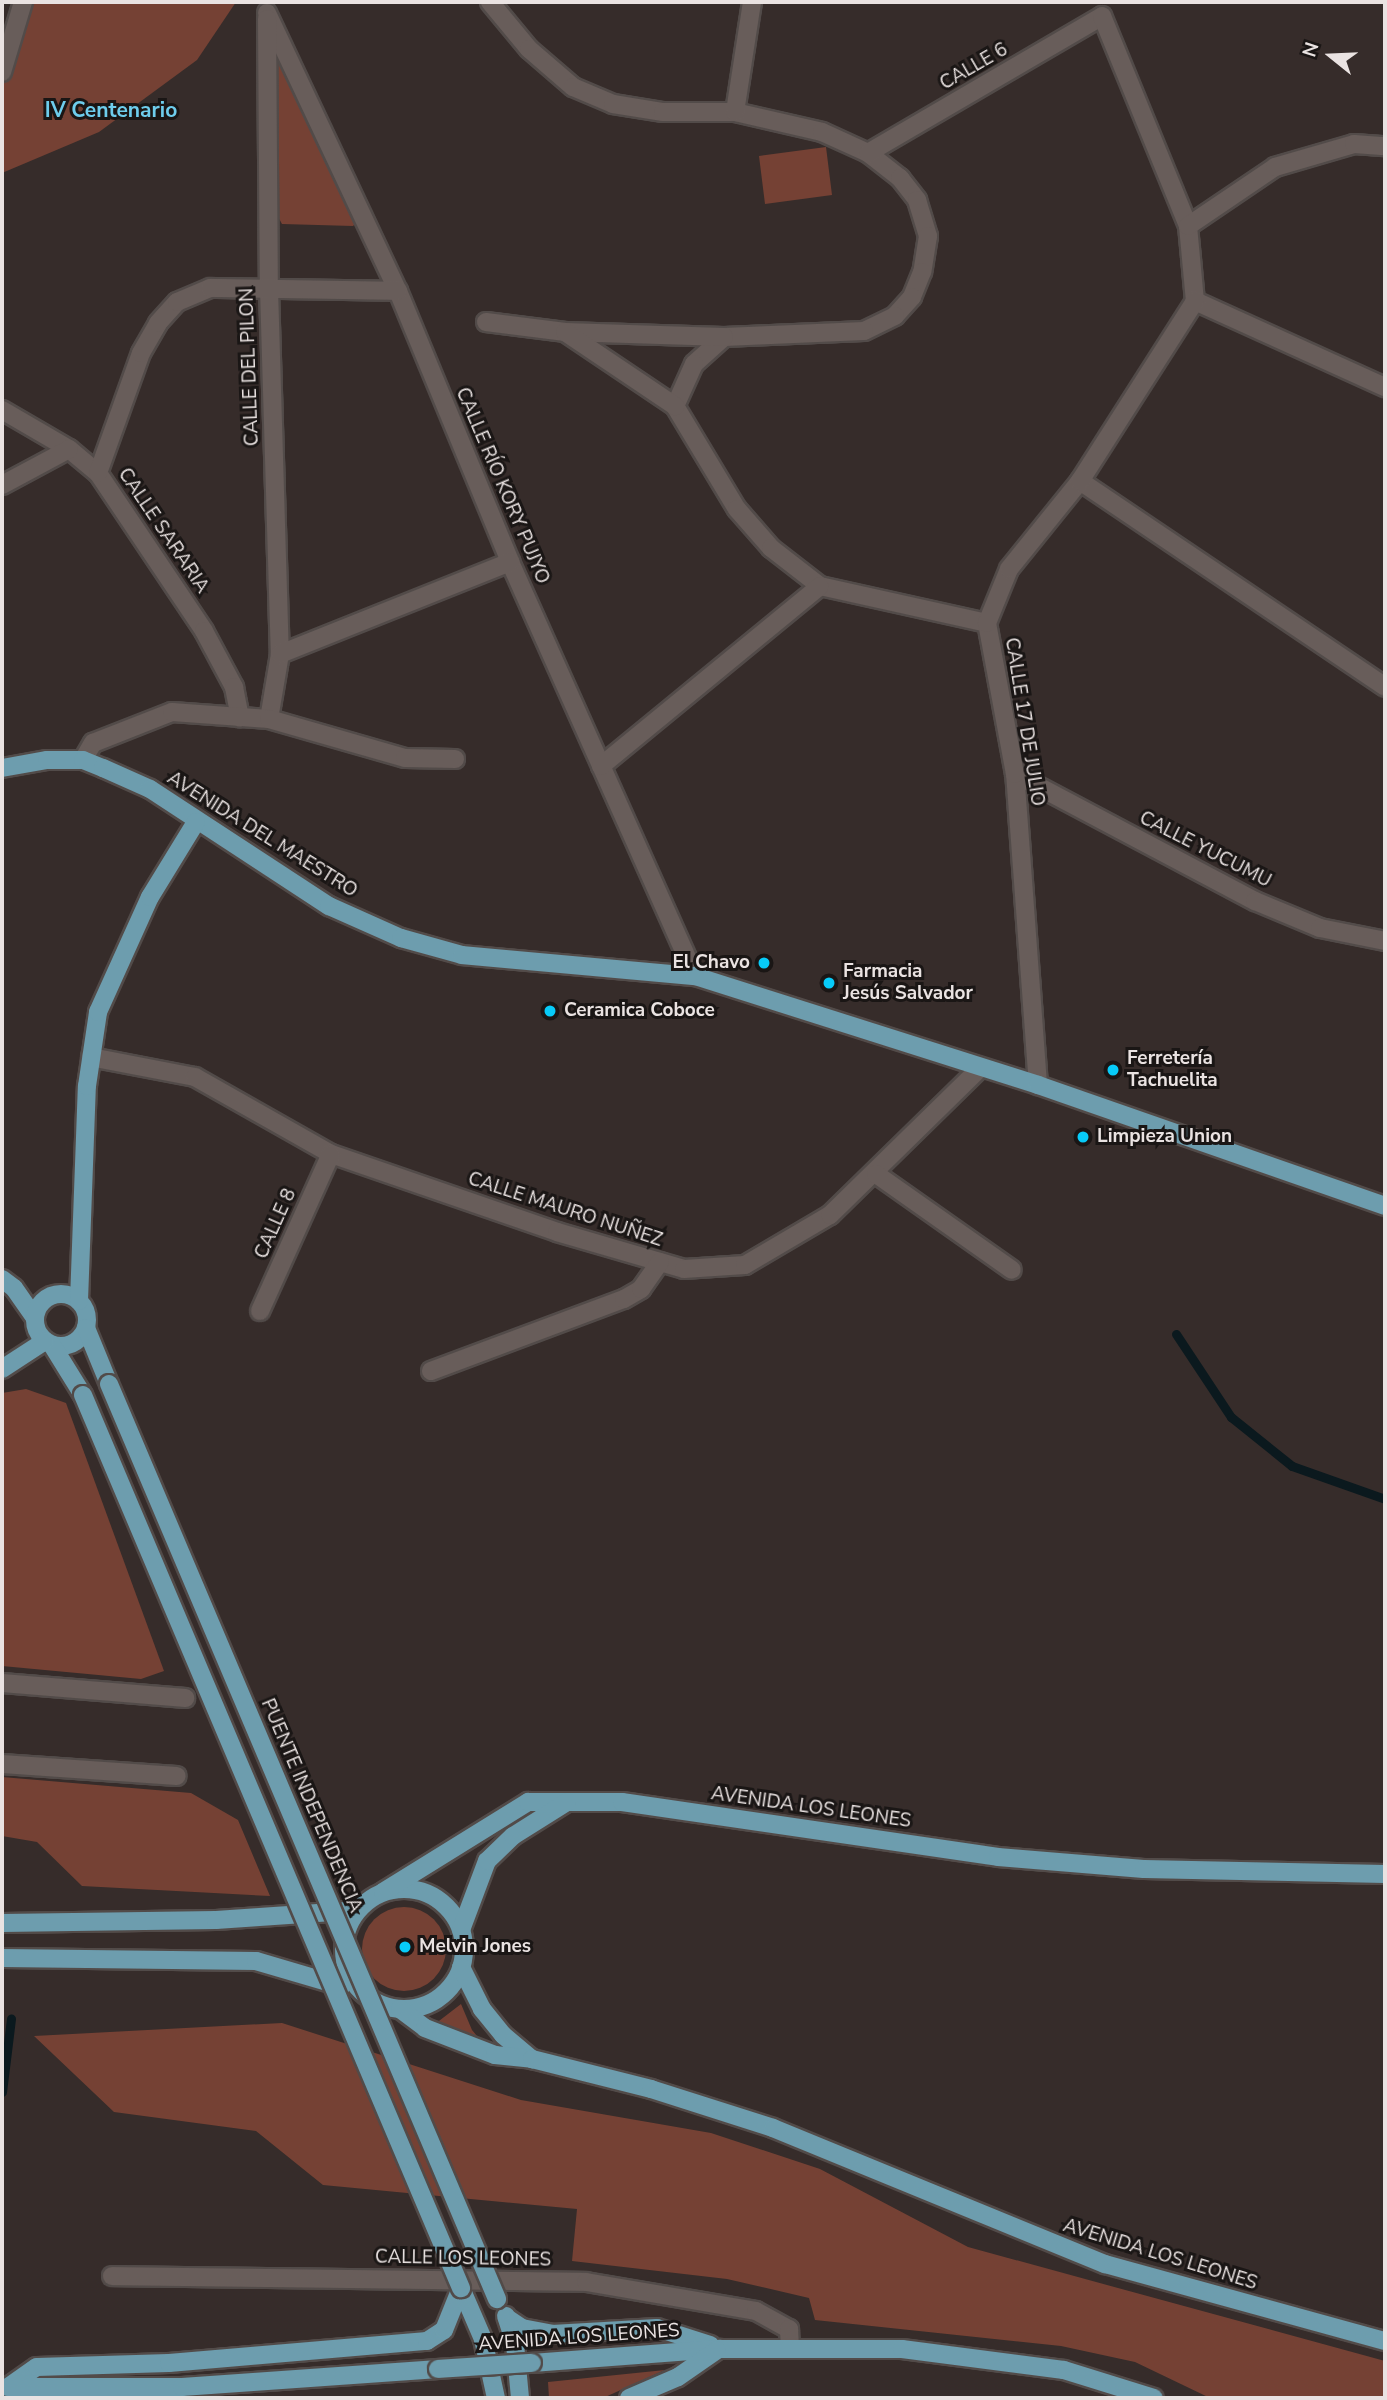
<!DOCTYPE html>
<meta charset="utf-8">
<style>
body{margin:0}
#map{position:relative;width:1387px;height:2400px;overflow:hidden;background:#362c2a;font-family:"Nunito Sans",sans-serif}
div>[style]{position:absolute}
.green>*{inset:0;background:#754134}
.round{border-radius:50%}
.stream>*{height:9px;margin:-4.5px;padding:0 4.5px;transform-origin:4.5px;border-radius:4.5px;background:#0b191e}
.roads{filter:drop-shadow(2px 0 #524b49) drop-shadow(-2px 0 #524b49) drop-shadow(0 2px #524b49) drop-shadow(0 -2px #524b49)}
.minor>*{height:18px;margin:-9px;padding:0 9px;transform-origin:9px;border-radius:9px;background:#685d5a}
.major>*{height:18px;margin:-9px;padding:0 9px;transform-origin:9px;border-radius:9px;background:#6d9dae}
.major>.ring{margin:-9px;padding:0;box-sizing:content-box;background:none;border:18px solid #6d9dae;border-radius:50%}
.bridges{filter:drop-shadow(2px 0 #524b49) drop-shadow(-2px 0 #524b49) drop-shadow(0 2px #524b49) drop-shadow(0 -2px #524b49)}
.major-bridge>*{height:18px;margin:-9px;padding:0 9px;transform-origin:9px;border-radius:9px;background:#6d9dae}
.dots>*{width:19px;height:19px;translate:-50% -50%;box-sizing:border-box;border:4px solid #1a1615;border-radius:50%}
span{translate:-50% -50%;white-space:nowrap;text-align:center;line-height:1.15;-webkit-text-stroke:6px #1a1615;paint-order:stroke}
.street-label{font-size:19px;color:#eae3e2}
.poi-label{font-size:19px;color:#eae3e2;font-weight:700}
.right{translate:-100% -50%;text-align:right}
.left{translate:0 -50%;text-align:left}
.neighbourhood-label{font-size:21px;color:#6ecded;font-weight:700}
.frame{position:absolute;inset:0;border:4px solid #eae3e2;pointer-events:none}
.north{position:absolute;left:1296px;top:21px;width:70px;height:70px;-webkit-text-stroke:5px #1a1615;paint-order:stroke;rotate:288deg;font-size:19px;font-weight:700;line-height:28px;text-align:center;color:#eae3e2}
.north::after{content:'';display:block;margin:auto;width:24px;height:32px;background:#eae3e2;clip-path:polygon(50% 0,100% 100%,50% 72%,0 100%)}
</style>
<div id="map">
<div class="green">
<div style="clip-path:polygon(20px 2px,236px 2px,197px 60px,99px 132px,2px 173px,2px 43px)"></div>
<div style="clip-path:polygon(295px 58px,363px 216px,353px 226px,282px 224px,276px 213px,277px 62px)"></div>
<div style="clip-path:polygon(826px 147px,832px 195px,765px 204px,759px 156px)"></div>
<div style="clip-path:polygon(26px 1389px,66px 1403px,164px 1671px,141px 1679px,2px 1666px,2px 1393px)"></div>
<div style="clip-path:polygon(2px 1777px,191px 1793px,238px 1820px,270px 1896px,82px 1886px,37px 1842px,2px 1836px)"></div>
<div class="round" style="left:362px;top:1907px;width:84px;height:84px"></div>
<div style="clip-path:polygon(461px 2004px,472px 2030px,482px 2042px,435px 2024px)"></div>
<div style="clip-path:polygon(282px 2023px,521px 2100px,711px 2133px,820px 2169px,968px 2247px,1385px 2361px,1385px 2398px,1210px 2398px,1135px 2362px,1061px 2346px,815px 2320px,809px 2298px,727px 2279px,572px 2261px,577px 2209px,323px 2185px,256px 2131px,114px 2112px,34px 2036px)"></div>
<div style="clip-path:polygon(665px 2370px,603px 2398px,549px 2398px,548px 2382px)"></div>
</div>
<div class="stream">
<div style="left:1176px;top:1334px;width:100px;rotate:56.5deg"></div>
<div style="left:1231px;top:1417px;width:78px;rotate:38.8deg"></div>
<div style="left:1292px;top:1466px;width:99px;rotate:19.5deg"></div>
<div style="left:2px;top:2092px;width:74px;rotate:-83deg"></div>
</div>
<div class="roads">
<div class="minor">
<div style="left:490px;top:2px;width:61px;rotate:50.3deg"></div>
<div style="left:529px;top:49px;width:58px;rotate:40.8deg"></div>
<div style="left:573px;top:87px;width:43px;rotate:23deg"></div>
<div style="left:613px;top:104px;width:51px;rotate:9.1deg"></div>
<div style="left:663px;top:112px;width:72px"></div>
<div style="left:735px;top:112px;width:89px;rotate:12.9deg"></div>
<div style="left:822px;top:132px;width:51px;rotate:24.5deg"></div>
<div style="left:868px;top:153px;width:41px;rotate:38deg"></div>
<div style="left:900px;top:178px;width:28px;rotate:52deg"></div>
<div style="left:917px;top:200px;width:38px;rotate:73deg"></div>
<div style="left:928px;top:236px;width:36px;rotate:99deg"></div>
<div style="left:922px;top:272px;width:27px;rotate:112deg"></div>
<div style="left:912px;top:297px;width:25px;rotate:132deg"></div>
<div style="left:895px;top:316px;width:34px;rotate:154deg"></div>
<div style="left:864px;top:331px;width:140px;rotate:177.5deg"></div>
<div style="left:724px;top:337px;width:40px;rotate:138deg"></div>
<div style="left:694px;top:364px;width:46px;rotate:114.3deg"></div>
<div style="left:675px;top:406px;width:120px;rotate:59deg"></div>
<div style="left:737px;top:509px;width:52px;rotate:48.9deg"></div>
<div style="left:771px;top:548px;width:62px;rotate:37.8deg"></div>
<div style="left:820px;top:586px;width:171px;rotate:12.5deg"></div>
<div style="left:267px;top:13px;width:307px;rotate:64.8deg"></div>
<div style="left:398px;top:291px;width:293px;rotate:67.5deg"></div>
<div style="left:510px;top:562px;width:453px;rotate:65.9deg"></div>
<div style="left:267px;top:19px;width:270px;rotate:89.6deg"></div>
<div style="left:269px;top:289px;width:365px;rotate:88.3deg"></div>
<div style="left:280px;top:654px;width:66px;rotate:99.6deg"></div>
<div style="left:2px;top:72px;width:73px;rotate:-73.3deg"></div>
<div style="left:735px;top:112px;width:111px;rotate:-81.2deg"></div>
<div style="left:868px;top:153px;width:271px;rotate:-30.3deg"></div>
<div style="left:1102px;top:16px;width:227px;rotate:67.7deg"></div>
<div style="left:1188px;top:226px;width:75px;rotate:84.7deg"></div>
<div style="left:1188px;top:226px;width:105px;rotate:-34.1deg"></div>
<div style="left:1275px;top:167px;width:82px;rotate:-16.2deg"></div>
<div style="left:1354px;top:144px;width:31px;rotate:4deg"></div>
<div style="left:1195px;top:301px;width:209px;rotate:24.4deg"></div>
<div style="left:486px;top:322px;width:80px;rotate:7.2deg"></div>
<div style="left:565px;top:332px;width:159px;rotate:1.8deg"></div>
<div style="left:565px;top:332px;width:133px;rotate:33.9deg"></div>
<div style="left:2px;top:410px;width:78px;rotate:30.2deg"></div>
<div style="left:69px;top:449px;width:38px;rotate:40deg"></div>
<div style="left:98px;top:473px;width:190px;rotate:56.1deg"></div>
<div style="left:204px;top:631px;width:64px;rotate:61.8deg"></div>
<div style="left:234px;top:687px;width:31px;rotate:79deg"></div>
<div style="left:98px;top:473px;width:127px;rotate:-70.3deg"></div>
<div style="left:141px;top:353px;width:34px;rotate:-60deg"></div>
<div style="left:158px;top:323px;width:28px;rotate:-48deg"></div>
<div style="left:177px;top:302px;width:36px;rotate:-23deg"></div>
<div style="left:210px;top:288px;width:188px;rotate:0.9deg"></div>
<div style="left:1080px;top:481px;width:368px;rotate:34deg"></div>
<div style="left:2px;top:485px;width:76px;rotate:-28.2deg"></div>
<div style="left:280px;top:654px;width:248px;rotate:-21.8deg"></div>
<div style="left:83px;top:760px;width:20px;rotate:-60deg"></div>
<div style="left:93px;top:743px;width:85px;rotate:-21.4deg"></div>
<div style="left:172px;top:712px;width:97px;rotate:4.1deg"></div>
<div style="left:269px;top:719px;width:141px;rotate:16deg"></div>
<div style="left:405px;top:758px;width:50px;rotate:1.1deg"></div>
<div style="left:601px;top:766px;width:283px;rotate:-39.4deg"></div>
<div style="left:1015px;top:774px;width:272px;rotate:27.9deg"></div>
<div style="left:1255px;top:901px;width:70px;rotate:22.6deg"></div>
<div style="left:1320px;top:928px;width:66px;rotate:11.3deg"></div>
<div style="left:91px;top:1057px;width:106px;rotate:10.9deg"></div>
<div style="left:195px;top:1077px;width:156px;rotate:29.5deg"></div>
<div style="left:331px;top:1154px;width:239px;rotate:19deg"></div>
<div style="left:557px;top:1232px;width:132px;rotate:16.2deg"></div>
<div style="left:684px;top:1269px;width:61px;rotate:-3.8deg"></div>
<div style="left:745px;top:1265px;width:99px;rotate:-30.5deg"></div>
<div style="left:830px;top:1215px;width:210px;rotate:-44.4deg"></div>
<div style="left:1038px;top:1085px;width:312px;rotate:-94.2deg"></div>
<div style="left:1015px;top:774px;width:154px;rotate:-100.5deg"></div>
<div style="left:987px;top:623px;width:58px;rotate:-67.8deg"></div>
<div style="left:1009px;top:569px;width:113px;rotate:-51.1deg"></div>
<div style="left:1080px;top:481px;width:214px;rotate:-57.4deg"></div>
<div style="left:876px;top:1174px;width:166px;rotate:35.2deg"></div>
<div style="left:260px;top:1311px;width:172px;rotate:-65.7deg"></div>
<div style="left:431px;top:1371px;width:206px;rotate:-20.5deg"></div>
<div style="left:624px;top:1299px;width:20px;rotate:-30deg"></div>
<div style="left:641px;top:1289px;width:33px;rotate:-55deg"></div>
<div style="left:2px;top:1683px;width:184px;rotate:4.7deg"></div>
<div style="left:2px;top:1764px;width:175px;rotate:3.9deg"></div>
<div style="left:112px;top:2276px;width:474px;rotate:0.7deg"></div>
<div style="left:586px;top:2282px;width:172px;rotate:9.7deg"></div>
<div style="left:756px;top:2311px;width:38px;rotate:29deg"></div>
<div style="left:789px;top:2329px;width:18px;rotate:87deg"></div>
</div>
<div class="major">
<div style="left:2px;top:768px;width:46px;rotate:-10.1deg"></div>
<div style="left:47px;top:760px;width:36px"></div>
<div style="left:83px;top:760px;width:22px;rotate:22deg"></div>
<div style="left:103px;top:768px;width:51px;rotate:24.1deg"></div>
<div style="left:150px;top:789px;width:214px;rotate:33.2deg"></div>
<div style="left:329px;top:906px;width:79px;rotate:24deg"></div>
<div style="left:401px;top:938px;width:63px;rotate:15.6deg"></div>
<div style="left:462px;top:955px;width:234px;rotate:5.2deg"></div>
<div style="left:695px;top:976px;width:360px;rotate:17.6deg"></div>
<div style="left:1038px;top:1085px;width:367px;rotate:19.2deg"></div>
<div style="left:2px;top:1279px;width:15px;rotate:37deg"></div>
<div style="left:14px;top:1288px;width:37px;rotate:55deg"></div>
<div class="ring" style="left:35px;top:1294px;width:34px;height:34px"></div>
<div style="left:79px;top:1301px;width:215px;rotate:-87.9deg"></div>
<div style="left:87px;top:1086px;width:75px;rotate:-81.5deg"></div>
<div style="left:98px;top:1012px;width:126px;rotate:-65.7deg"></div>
<div style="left:150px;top:897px;width:88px;rotate:-58.5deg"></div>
<div style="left:86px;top:1328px;width:61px;rotate:67.7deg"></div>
<div style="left:52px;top:1345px;width:59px;rotate:58.2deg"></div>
<div style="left:2px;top:1369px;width:51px;rotate:-33.1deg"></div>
<div class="ring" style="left:344px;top:1889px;width:102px;height:102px"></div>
<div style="left:383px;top:1892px;width:171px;rotate:-31.8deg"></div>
<div style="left:528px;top:1802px;width:94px"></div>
<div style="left:622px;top:1802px;width:380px;rotate:8.3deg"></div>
<div style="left:998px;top:1857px;width:146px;rotate:4.7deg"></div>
<div style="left:1144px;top:1869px;width:241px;rotate:1.2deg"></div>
<div style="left:2px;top:1923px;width:214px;rotate:-0.8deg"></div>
<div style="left:216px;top:1920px;width:131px;rotate:-3.9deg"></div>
<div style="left:461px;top:1930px;width:74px;rotate:-69.4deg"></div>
<div style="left:487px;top:1861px;width:36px;rotate:-44deg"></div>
<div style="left:513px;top:1836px;width:64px;rotate:-32.2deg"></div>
<div style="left:2px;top:1958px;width:254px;rotate:0.7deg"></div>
<div style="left:256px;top:1961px;width:89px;rotate:16.4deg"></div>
<div style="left:461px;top:1967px;width:47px;rotate:63.4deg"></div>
<div style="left:482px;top:2009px;width:33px;rotate:51deg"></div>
<div style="left:503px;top:2035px;width:38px;rotate:40deg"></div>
<div style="left:400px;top:2009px;width:31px;rotate:37deg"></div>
<div style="left:425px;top:2028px;width:75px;rotate:21.1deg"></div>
<div style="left:495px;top:2055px;width:37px;rotate:6deg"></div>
<div style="left:532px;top:2059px;width:123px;rotate:14.1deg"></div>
<div style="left:651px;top:2089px;width:128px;rotate:17.7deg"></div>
<div style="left:773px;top:2128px;width:359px;rotate:22.3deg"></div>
<div style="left:1105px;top:2264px;width:290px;rotate:15.4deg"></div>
<div style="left:461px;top:2288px;width:56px;rotate:66.7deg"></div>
<div style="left:483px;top:2339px;width:60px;rotate:77.6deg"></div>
<div style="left:506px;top:2316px;width:29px;rotate:72deg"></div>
<div style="left:515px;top:2344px;width:54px;rotate:84.7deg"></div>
<div style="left:507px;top:2318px;width:18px;rotate:34deg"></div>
<div style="left:522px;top:2328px;width:31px;rotate:11deg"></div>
<div style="left:552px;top:2334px;width:105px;rotate:-3.3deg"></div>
<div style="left:657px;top:2328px;width:56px;rotate:17.8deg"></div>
<div style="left:532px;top:2363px;width:189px;rotate:-4.3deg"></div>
<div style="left:720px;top:2349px;width:182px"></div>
<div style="left:902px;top:2349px;width:163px;rotate:7.4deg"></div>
<div style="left:1064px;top:2370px;width:94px;rotate:17.3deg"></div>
<div style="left:8px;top:2387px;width:35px;rotate:-35deg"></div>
<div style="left:37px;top:2367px;width:132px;rotate:-1.7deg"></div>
<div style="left:169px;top:2363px;width:259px;rotate:-4.9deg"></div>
<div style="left:427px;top:2341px;width:20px;rotate:-33deg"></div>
<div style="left:444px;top:2330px;width:45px;rotate:-68deg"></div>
<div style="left:8px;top:2387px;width:174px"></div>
<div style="left:182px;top:2387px;width:257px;rotate:-4deg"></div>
<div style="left:629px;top:2398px;width:53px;rotate:-23.2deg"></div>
<div style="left:678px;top:2377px;width:47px;rotate:-34.7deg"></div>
</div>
</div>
<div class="bridges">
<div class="major-bridge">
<div style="left:109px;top:1384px;width:994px;rotate:67.02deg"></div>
<div style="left:83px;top:1395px;width:970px;rotate:67.06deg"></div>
<div style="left:438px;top:2369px;width:94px;rotate:-3.7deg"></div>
</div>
</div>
<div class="dots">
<div style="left:764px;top:963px;background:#07cbf9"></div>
<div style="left:829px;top:983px;background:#07cbf9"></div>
<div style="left:550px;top:1011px;background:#07cbf9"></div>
<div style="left:1113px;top:1070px;background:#07cbf9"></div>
<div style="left:1083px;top:1137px;background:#07cbf9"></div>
<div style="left:405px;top:1947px;background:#07cbf9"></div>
</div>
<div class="street-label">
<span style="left:974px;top:67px;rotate:-30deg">CALLE 6</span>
<span style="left:250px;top:367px;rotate:-92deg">CALLE DEL PILON</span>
<span style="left:502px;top:486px;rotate:67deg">CALLE RÍO KORY PUJYO</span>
<span style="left:163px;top:531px;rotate:56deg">CALLE SARARIA</span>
<span style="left:1024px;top:722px;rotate:81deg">CALLE 17 DE JULIO</span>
<span style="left:262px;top:835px;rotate:32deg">AVENIDA DEL MAESTRO</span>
<span style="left:1205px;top:850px;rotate:27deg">CALLE YUCUMU</span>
<span style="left:565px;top:1210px;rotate:18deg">CALLE MAURO NUÑEZ</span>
<span style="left:276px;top:1224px;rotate:-66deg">CALLE 8</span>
<span style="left:311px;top:1806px;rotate:67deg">PUENTE INDEPENDENCIA</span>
<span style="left:811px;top:1808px;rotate:8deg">AVENIDA LOS LEONES</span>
<span style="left:1160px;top:2255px;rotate:17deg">AVENIDA LOS LEONES</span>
<span style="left:463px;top:2259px;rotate:1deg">CALLE LOS LEONES</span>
<span style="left:579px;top:2338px;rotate:-4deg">AVENIDA LOS LEONES</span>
</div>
<div class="poi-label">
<span class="right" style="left:750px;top:963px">El Chavo</span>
<span class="left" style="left:843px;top:983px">Farmacia<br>Jesús Salvador</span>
<span class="left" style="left:564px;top:1011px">Ceramica Coboce</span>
<span class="left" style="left:1127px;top:1070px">Ferretería<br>Tachuelita</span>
<span class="left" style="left:1097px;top:1137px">Limpieza Union</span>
<span class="left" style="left:419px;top:1947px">Melvin Jones</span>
</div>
<div class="neighbourhood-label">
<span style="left:111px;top:110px">IV Centenario</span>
</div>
<div class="frame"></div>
<div class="north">N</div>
</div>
